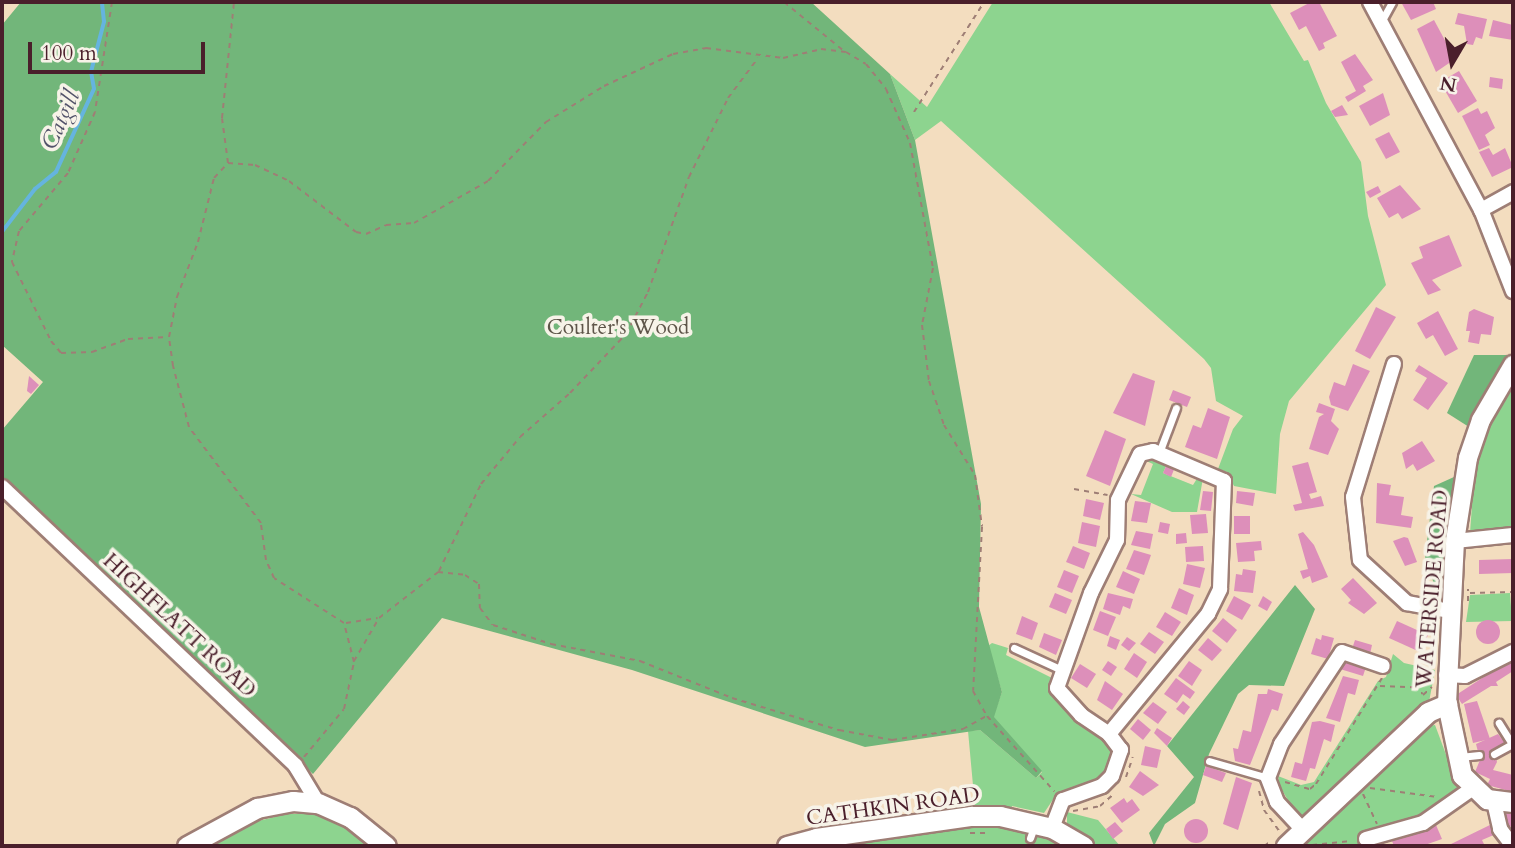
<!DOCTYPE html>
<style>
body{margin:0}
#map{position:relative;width:1515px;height:848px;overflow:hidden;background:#f3ddbf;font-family:Cardo,serif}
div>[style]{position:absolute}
.green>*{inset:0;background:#8dd48f}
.forest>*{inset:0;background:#72b67a}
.stream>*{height:3.5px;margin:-1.75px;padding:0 1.75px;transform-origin:1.75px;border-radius:1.75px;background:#65b4df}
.building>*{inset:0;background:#dd8fba}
.round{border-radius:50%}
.path>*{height:2px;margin-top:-1px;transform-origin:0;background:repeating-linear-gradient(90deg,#9e7e75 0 5px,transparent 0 10px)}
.roads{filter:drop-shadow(2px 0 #9e7e75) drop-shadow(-2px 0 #9e7e75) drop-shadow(0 2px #9e7e75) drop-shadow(0 -2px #9e7e75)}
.service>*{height:7px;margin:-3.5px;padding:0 3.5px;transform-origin:3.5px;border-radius:3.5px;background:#fff}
.minor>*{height:14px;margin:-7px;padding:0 7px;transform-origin:7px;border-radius:7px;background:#fff}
.tertiary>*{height:18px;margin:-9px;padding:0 9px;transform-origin:9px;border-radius:9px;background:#fff}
.secondary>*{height:19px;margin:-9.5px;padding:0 9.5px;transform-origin:9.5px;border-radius:9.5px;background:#fff}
span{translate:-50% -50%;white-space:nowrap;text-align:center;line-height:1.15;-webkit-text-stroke:7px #f7f3e8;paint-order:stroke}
.park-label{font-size:21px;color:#5e5549}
.street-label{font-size:21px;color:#4a1f2b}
.water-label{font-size:23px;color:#53536a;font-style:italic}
.frame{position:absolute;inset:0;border:4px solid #4a1f2b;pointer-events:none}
.north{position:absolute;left:1417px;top:28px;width:70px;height:70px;-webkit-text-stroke:5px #f7f3e8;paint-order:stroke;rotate:190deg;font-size:19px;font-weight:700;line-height:28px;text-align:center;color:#4a1f2b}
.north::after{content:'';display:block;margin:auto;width:24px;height:32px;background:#4a1f2b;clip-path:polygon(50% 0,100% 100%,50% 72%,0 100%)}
.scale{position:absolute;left:28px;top:42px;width:177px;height:32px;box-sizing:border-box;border:4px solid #4a1f2b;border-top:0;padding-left:9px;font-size:21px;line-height:24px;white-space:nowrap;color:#4a1f2b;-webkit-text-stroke:5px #f7f3e8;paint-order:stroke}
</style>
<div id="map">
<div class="green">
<div style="clip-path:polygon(993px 2px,1269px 2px,1304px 61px,1308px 60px,1326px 103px,1361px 162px,1368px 216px,1386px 285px,1289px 401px,1280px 434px,1276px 494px,1234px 486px,1227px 472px,1218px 469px,1233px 429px,1243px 416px,1216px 401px,1211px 368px,1204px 359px,941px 121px,915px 140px,890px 74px,927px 107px)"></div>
<div style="clip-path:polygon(1513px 381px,1513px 531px,1470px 533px,1475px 464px,1487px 425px)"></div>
<div style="clip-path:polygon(1148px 456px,1167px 464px,1163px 473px,1193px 485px,1198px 477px,1203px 478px,1197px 512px,1172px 512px,1131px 494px,1141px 495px,1153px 464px,1144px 460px)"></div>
<div style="clip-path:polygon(1510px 593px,1512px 621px,1466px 622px,1470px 595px)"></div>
<div style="clip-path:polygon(992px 643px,1008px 648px,1006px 655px,1054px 679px,1051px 690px,1056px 700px,1115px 751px,1107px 773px,1095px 782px,1058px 792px,1044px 813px,1012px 806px,1011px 812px,975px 807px,968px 731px,980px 730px,1036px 778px,1042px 772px,993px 717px,1002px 692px,988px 646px)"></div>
<div style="clip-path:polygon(1393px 654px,1404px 663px,1435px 670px,1429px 702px,1304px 817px,1295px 812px,1279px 785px,1278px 776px,1301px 785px,1314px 782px,1378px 681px,1386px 677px)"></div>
<div style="clip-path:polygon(1435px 725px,1460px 792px,1437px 810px,1364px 844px,1295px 846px,1422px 727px)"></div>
<div style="clip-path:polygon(1067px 812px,1098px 820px,1120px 846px,1094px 846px,1067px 825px)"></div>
<div style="clip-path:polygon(287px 814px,319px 814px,356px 832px,370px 846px,204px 846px,250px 823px)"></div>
<div style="clip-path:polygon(965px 825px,1024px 827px,1072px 846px,826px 846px)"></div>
</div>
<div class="forest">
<div style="clip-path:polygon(21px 2px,811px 2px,890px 74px,915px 140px,981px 504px,979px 607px,1002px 692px,994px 717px,1042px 771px,1036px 778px,980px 730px,865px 747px,632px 670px,442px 618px,313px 774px,2px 482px,2px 430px,43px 382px,2px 345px,2px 25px)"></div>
<div style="clip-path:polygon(1474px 355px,1508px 355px,1469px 427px,1447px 413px)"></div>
<div style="clip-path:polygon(1454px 477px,1442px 586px,1438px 596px,1425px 557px,1434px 486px)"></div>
<div style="clip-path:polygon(1295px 585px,1315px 609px,1284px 686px,1249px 685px,1238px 694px,1209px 754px,1195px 803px,1165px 824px,1154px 846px,1149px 833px,1194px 777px,1167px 746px)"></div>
</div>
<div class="stream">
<div style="left:2px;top:232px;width:54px;rotate:-52.5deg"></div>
<div style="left:35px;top:189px;width:27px;rotate:-39deg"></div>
<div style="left:56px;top:172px;width:91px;rotate:-65.4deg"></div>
<div style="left:94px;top:89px;width:17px;rotate:-100deg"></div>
<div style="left:91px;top:72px;width:52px;rotate:-75.4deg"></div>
<div style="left:104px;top:22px;width:20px;rotate:-96deg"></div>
</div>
<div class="building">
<div style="clip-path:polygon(1311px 2px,1319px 2px,1337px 36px,1323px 43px,1325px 48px,1319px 51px,1306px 26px,1299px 30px,1290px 13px)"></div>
<div style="clip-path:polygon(1401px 2px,1433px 2px,1436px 9px,1411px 20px)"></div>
<div style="clip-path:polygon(1458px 13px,1487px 19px,1482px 39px,1476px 37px,1473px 45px,1467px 44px,1464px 26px,1455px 24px)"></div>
<div style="clip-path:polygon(1434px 20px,1455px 59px,1436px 72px,1417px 29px)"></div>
<div style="clip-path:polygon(1493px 20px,1513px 25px,1513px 40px,1489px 36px)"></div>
<div style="clip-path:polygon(1355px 54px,1373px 80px,1363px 86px,1366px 91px,1348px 102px,1345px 97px,1356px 91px,1341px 62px)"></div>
<div style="clip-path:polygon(1459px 71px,1477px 101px,1458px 113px,1440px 82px)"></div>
<div style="clip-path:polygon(1490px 77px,1503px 79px,1502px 89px,1489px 87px)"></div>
<div style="clip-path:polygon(1383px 93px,1390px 115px,1370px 126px,1359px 106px)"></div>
<div style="clip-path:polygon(1342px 105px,1348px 115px,1335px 117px,1331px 111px)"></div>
<div style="clip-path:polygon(1478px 108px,1481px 114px,1487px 111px,1495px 128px,1485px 135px,1490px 145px,1479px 150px,1462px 116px)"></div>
<div style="clip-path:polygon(1389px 132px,1400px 152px,1386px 159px,1375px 139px)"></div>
<div style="clip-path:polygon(1489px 148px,1493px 155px,1505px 148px,1513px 167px,1492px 177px,1479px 152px)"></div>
<div style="clip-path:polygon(1400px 185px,1421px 209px,1402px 219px,1398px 213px,1389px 218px,1377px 198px)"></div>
<div style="clip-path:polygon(1378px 186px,1381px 192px,1370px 198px,1366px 192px)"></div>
<div style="clip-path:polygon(1449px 235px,1462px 266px,1432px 280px,1441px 290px,1428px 295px,1411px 263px,1423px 258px,1419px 247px)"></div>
<div style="clip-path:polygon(1376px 307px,1396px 317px,1370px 359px,1355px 351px)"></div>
<div style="clip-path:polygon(1474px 309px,1494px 317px,1491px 335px,1481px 334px,1479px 344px,1468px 342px,1470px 331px,1466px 331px,1469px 312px)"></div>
<div style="clip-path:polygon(1438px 311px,1458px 349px,1445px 356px,1433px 335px,1426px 339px,1417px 323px)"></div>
<div style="clip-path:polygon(1353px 364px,1370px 371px,1348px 411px,1331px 405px,1329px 397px,1334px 382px,1345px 386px)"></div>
<div style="clip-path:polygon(1419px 365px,1448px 383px,1428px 410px,1413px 400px,1427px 378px,1415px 371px)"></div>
<div style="clip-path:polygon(1133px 373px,1155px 381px,1145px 426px,1113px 413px)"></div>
<div style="clip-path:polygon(29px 376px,39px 385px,31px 394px,27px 391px)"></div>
<div style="clip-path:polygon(1173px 390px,1191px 397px,1187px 407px,1169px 400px)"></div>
<div style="clip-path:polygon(1319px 403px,1335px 409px,1331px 421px,1339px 429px,1328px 455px,1309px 449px,1319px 417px,1324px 414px,1316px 412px)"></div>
<div style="clip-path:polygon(1208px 408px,1230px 417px,1217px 459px,1185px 447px,1193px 425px,1201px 428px)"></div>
<div style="clip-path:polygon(1105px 430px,1126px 439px,1110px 486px,1086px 476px)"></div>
<div style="clip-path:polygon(1422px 441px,1435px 461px,1417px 471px,1413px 464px,1406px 469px,1402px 453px)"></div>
<div style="clip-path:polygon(1308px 462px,1317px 492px,1309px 494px,1311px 499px,1321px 496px,1324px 506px,1295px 511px,1293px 505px,1302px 503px,1292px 466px)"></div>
<div style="clip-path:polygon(1167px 464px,1175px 467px,1171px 477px,1163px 473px)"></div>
<div style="clip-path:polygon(1377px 483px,1391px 485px,1389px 495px,1404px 497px,1401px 515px,1413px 517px,1411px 528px,1376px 523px)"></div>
<div style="clip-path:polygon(1203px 491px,1213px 492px,1211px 511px,1200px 510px)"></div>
<div style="clip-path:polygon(1237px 491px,1255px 493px,1253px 506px,1236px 503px)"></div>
<div style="clip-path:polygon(1086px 499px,1104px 503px,1100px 520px,1083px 516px)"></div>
<div style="clip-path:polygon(1135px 501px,1151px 503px,1147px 523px,1131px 521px)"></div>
<div style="clip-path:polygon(1206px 514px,1208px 533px,1192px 534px,1190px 515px)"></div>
<div style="clip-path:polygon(1234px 516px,1250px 516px,1250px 534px,1234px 534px)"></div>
<div style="clip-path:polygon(1082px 522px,1100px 526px,1096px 547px,1078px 543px)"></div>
<div style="clip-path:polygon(1160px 522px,1170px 524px,1168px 534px,1158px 532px)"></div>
<div style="clip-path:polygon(1136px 531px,1153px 534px,1150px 549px,1131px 545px)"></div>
<div style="clip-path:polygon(1303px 532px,1314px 545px,1328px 577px,1312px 583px,1310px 576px,1303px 579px,1300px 571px,1308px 569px,1298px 534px)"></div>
<div style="clip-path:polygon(1186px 533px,1187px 543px,1176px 544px,1176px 534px)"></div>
<div style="clip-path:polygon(1404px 537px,1408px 538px,1417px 562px,1405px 566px,1393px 541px)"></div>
<div style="clip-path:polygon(1261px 541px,1262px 550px,1254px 551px,1255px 561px,1238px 562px,1236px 543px)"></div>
<div style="clip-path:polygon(1073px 546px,1090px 553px,1084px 569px,1066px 562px)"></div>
<div style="clip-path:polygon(1203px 546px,1204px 561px,1186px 562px,1185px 547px)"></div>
<div style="clip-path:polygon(1134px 550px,1151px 555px,1144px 575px,1126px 569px)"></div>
<div style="clip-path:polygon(1513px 559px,1513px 573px,1479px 574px,1479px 560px)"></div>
<div style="clip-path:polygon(1187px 564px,1205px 568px,1200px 588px,1183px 584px)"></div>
<div style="clip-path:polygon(1243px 569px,1256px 571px,1253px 593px,1234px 591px,1236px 574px,1242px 575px)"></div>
<div style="clip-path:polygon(1064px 570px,1079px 576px,1072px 593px,1057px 587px)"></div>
<div style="clip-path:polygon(1123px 571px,1140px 579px,1134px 594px,1116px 587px)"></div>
<div style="clip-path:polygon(1353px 578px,1377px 603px,1364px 614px,1348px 603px,1351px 600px,1341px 589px)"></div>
<div style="clip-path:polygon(1179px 588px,1194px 595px,1187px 615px,1171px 608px)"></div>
<div style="clip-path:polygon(1055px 593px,1072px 600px,1066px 614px,1049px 607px)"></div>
<div style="clip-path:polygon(1108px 593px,1133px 599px,1130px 609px,1123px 606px,1120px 615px,1103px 609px)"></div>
<div style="clip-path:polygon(1234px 596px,1251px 605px,1242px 620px,1226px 611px)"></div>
<div style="clip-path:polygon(1263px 596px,1272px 602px,1267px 611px,1258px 606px)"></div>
<div style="clip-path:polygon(1100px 611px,1116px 617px,1108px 636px,1093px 630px)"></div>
<div style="clip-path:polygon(1165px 612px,1181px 622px,1172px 636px,1156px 627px)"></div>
<div style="clip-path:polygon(1022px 616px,1038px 623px,1032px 640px,1016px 634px)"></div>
<div style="clip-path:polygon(1223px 618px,1237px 630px,1227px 643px,1212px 631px)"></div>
<div class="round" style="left:1476px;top:620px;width:24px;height:24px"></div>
<div style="clip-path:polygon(1397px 621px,1428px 635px,1420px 652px,1389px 638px)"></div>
<div style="clip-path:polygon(1149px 632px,1164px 642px,1155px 654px,1140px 644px)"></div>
<div style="clip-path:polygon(1044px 633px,1062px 640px,1056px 655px,1039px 647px)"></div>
<div style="clip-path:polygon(1322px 635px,1334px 638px,1328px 659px,1311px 654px,1316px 638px,1321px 640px)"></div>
<div style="clip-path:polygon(1110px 636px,1120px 640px,1116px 650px,1107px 646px)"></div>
<div style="clip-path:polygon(1127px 637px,1136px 643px,1129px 651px,1121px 645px)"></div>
<div style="clip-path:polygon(1208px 638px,1222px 650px,1212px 661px,1198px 650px)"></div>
<div style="clip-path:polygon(1355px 640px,1372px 645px,1370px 654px,1352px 649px)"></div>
<div style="clip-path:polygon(1134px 653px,1147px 662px,1137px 678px,1124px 669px)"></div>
<div style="clip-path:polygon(1513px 658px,1513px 671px,1496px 682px,1498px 686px,1491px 686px,1462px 704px,1456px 695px)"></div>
<div style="clip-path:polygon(1343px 659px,1366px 667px,1363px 676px,1340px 669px)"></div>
<div style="clip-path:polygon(1108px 661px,1117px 667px,1111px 676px,1102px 670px)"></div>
<div style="clip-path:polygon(1189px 661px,1202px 670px,1192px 686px,1178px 676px)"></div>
<div style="clip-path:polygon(1080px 664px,1096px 674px,1087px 688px,1071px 678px)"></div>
<div style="clip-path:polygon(1343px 676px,1359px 680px,1355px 695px,1348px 693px,1340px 722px,1326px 718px)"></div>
<div style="clip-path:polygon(1176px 678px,1195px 692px,1190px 699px,1183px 694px,1177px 703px,1164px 694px)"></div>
<div style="clip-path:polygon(1105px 681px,1123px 694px,1112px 710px,1097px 700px)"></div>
<div style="clip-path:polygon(1268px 689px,1283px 694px,1278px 711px,1272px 709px,1250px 765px,1235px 761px,1233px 748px,1238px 749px,1243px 730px,1251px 732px,1258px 694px,1267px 694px)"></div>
<div style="clip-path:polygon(1183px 701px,1190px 707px,1184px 715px,1176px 709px)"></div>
<div style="clip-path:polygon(1477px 701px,1490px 739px,1473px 743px,1464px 704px)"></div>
<div style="clip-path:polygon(1153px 702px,1167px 712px,1158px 724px,1143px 713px)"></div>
<div style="clip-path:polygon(1138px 719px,1151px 730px,1143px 740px,1130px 729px)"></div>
<div style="clip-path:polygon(1320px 721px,1335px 725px,1331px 742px,1324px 739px,1315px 769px,1310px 768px,1306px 781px,1291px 777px,1295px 762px,1302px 764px,1312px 722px)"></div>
<div style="clip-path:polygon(1157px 728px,1172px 738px,1167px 746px,1154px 733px)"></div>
<div style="clip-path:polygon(1498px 734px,1505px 743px,1494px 751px,1497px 762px,1493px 770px,1513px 775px,1513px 792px,1487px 785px,1490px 779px,1475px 772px,1480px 760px,1476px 744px)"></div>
<div style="clip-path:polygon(1145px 746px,1161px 750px,1157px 768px,1141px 765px)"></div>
<div style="clip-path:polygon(1206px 766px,1226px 773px,1222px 782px,1203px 775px)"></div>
<div style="clip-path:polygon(1140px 771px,1159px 785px,1143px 796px,1129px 787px)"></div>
<div style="clip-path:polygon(1236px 777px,1252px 783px,1238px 830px,1223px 824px)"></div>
<div style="clip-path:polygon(1124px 798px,1127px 803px,1132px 799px,1140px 810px,1122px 823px,1110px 808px)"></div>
<div style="clip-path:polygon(1513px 809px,1513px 826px,1505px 827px,1501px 810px)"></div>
<div class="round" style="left:1184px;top:819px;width:24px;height:24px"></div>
<div style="clip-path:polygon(1115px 822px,1123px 831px,1113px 839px,1106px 829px)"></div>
<div style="clip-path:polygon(1492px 824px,1496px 834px,1482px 840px,1485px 846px,1447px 846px)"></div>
<div style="clip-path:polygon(1436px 825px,1442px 839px,1422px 846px,1394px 846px,1392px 841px)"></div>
</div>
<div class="path">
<div style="left:112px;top:2px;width:111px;rotate:98.8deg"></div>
<div style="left:95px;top:112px;width:67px;rotate:113.9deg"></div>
<div style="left:68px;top:173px;width:76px;rotate:130.2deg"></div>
<div style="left:19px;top:231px;width:32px;rotate:103deg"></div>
<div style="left:12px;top:262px;width:88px;rotate:63.7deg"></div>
<div style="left:51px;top:341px;width:16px;rotate:50deg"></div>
<div style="left:61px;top:353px;width:31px;rotate:-2deg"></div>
<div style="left:92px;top:352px;width:38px;rotate:-20deg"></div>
<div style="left:128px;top:339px;width:40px;rotate:-2.9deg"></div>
<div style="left:784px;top:2px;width:79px;rotate:39.3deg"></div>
<div style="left:914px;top:112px;width:130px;rotate:-57.5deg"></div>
<div style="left:228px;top:163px;width:45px;rotate:-97.6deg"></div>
<div style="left:222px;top:118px;width:117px;rotate:-84.1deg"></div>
<div style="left:1074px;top:489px;width:34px;rotate:10deg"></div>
<div style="left:439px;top:571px;width:97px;rotate:-64.2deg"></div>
<div style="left:481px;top:484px;width:61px;rotate:-50.3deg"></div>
<div style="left:520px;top:437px;width:67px;rotate:-41.3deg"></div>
<div style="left:570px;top:393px;width:81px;rotate:-46.5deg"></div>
<div style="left:626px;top:334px;width:47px;rotate:-62.4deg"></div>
<div style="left:648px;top:292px;width:122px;rotate:-70.4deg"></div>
<div style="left:689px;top:177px;width:88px;rotate:-63.7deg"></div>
<div style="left:728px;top:98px;width:50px;rotate:-53.1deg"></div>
<div style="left:1470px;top:593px;width:43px;rotate:-1.3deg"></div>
<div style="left:1468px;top:601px;width:12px;rotate:-90deg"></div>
<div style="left:346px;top:623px;width:32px;rotate:-9deg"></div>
<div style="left:354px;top:661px;width:50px;rotate:-59.8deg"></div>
<div style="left:379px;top:618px;width:75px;rotate:-37.9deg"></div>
<div style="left:438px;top:572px;width:27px;rotate:6deg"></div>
<div style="left:465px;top:575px;width:17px;rotate:33deg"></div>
<div style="left:479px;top:584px;width:24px;rotate:88deg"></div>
<div style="left:480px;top:608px;width:21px;rotate:53deg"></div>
<div style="left:493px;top:625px;width:61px;rotate:18.1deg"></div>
<div style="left:551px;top:644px;width:91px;rotate:10.8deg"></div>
<div style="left:640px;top:661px;width:99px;rotate:21.9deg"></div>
<div style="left:732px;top:698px;width:112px;rotate:16.7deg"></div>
<div style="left:839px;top:730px;width:54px;rotate:10.7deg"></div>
<div style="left:892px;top:740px;width:72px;rotate:-8.8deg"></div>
<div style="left:963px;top:729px;width:26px;rotate:-29deg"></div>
<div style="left:1380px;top:686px;width:33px;rotate:2deg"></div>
<div style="left:1413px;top:687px;width:12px;rotate:35deg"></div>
<div style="left:1423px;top:695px;width:12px;rotate:-42deg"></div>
<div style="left:304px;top:757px;width:62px;rotate:-50.2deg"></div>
<div style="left:344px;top:709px;width:48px;rotate:-78deg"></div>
<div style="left:354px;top:662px;width:40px;rotate:-104.4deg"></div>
<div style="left:344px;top:623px;width:83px;rotate:-147.3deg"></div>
<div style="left:274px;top:578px;width:20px;rotate:-114deg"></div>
<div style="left:266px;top:560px;width:37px;rotate:-98deg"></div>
<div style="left:261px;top:523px;width:120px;rotate:-126.9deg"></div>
<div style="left:189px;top:427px;width:63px;rotate:-104.7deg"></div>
<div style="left:173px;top:366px;width:29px;rotate:-98deg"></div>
<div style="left:169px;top:337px;width:41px;rotate:-78.7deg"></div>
<div style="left:177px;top:297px;width:59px;rotate:-69.1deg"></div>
<div style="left:198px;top:242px;width:66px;rotate:-76deg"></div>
<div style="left:214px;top:178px;width:21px;rotate:-47deg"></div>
<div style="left:228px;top:163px;width:27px;rotate:4deg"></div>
<div style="left:255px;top:165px;width:38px;rotate:25deg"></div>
<div style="left:289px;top:181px;width:84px;rotate:37.3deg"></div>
<div style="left:356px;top:232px;width:10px;rotate:11deg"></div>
<div style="left:366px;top:234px;width:22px;rotate:-24deg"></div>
<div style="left:386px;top:225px;width:28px;rotate:-4deg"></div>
<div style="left:414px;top:223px;width:85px;rotate:-29.6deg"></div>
<div style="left:488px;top:181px;width:83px;rotate:-45.5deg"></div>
<div style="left:546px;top:122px;width:68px;rotate:-31.8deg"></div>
<div style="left:604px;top:86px;width:76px;rotate:-24.9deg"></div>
<div style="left:673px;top:54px;width:34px;rotate:-10deg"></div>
<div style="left:706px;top:48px;width:78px;rotate:7.4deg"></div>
<div style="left:783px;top:58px;width:39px;rotate:-13deg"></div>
<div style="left:821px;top:49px;width:25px;rotate:7deg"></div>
<div style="left:846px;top:52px;width:23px;rotate:31deg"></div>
<div style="left:866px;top:64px;width:32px;rotate:51deg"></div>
<div style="left:886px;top:89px;width:59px;rotate:66deg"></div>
<div style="left:910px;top:143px;width:127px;rotate:79.6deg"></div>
<div style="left:933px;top:268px;width:58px;rotate:100.9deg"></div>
<div style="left:922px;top:325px;width:56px;rotate:82.9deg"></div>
<div style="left:929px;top:381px;width:46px;rotate:71.2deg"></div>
<div style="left:944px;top:425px;width:59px;rotate:58.2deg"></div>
<div style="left:975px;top:475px;width:52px;rotate:82.3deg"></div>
<div style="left:982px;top:527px;width:164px;rotate:93.1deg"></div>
<div style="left:973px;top:691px;width:29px;rotate:61deg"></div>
<div style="left:987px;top:716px;width:101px;rotate:48.2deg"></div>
<div style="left:1126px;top:777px;width:21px;rotate:-71deg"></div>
<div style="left:1285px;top:782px;width:26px;rotate:16deg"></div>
<div style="left:1310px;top:789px;width:8px;rotate:-40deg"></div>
<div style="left:1316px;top:784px;width:125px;rotate:-58.1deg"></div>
<div style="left:1370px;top:788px;width:68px;rotate:7.7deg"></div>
<div style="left:1259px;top:791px;width:20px;rotate:75deg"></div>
<div style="left:1264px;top:810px;width:27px;rotate:54deg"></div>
<div style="left:1363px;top:794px;width:33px;rotate:65deg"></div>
<div style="left:1073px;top:811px;width:27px;rotate:-10deg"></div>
<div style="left:1100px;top:806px;width:20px;rotate:-41deg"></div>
<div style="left:970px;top:833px;width:18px"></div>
<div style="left:1312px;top:845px;width:39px;rotate:-6deg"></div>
<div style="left:1264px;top:846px;width:7px;rotate:-34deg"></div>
</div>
<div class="roads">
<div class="service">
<div style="left:1381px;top:22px;width:23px;rotate:-61deg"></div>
<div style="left:1159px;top:453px;width:48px;rotate:-69.3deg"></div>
<div style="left:1014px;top:648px;width:55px;rotate:24.7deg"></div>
<div style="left:1494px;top:754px;width:21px;rotate:-29deg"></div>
<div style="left:1512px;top:744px;width:25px;rotate:-122deg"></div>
<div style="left:1460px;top:757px;width:19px;rotate:-6deg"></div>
<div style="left:1209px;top:761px;width:61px;rotate:16.1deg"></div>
<div style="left:1030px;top:838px;width:15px;rotate:-70deg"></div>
</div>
<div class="minor">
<div style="left:1370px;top:2px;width:238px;rotate:61.9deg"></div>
<div style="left:1482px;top:212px;width:85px;rotate:68.6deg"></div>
<div style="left:1481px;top:210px;width:37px;rotate:-29deg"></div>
<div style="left:1394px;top:364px;width:139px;rotate:107.1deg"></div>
<div style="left:1353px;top:497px;width:63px;rotate:83.7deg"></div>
<div style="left:1360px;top:560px;width:64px;rotate:42.5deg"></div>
<div style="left:1407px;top:603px;width:44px;rotate:10.5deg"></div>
<div style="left:2px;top:487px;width:404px;rotate:43.5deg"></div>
<div style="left:295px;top:765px;width:44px;rotate:58.8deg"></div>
<div style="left:1455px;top:541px;width:58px;rotate:-5.9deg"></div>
<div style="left:1446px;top:675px;width:19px;rotate:3deg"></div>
<div style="left:1465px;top:676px;width:54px;rotate:-26.6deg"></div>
<div style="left:1494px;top:802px;width:28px;rotate:77deg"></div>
<div style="left:1500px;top:829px;width:21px;rotate:53deg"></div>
<div style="left:1052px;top:828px;width:30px;rotate:-69deg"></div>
<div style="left:1063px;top:800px;width:41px;rotate:-19.7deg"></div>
<div style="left:1102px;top:786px;width:14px;rotate:-45deg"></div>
<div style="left:1112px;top:776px;width:28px;rotate:-71deg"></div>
<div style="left:1121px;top:750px;width:20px;rotate:-127deg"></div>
<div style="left:1109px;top:734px;width:156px;rotate:-50.5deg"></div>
<div style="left:1208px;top:614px;width:28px;rotate:-64deg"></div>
<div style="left:1220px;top:589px;width:108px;rotate:-87.9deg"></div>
<div style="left:1224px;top:481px;width:77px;rotate:-157.1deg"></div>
<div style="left:1153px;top:451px;width:13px;rotate:167deg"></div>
<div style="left:1140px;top:454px;width:51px;rotate:115.6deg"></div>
<div style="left:1118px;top:500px;width:40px;rotate:91.4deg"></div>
<div style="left:1117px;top:540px;width:59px;rotate:116.1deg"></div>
<div style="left:1091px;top:593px;width:101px;rotate:109.7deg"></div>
<div style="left:1057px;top:688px;width:36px;rotate:48deg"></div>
<div style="left:1081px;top:715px;width:34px;rotate:34deg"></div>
<div style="left:1304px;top:831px;width:40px;rotate:-133deg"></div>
<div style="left:1277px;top:802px;width:26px;rotate:-111deg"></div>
<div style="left:1268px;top:778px;width:36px;rotate:-69deg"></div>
<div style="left:1281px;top:744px;width:110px;rotate:-56.5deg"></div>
<div style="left:1342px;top:652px;width:43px;rotate:18.9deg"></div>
<div style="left:1366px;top:839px;width:59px;rotate:-15.7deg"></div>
<div style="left:1423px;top:823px;width:61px;rotate:-35deg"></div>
</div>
<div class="tertiary">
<div style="left:1447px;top:704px;width:163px;rotate:-87.2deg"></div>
<div style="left:1455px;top:541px;width:84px;rotate:-81.1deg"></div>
<div style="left:1468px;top:458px;width:40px;rotate:-71.1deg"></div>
<div style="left:1481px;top:420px;width:64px;rotate:-59.8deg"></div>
</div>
<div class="secondary">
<div style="left:187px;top:846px;width:80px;rotate:-28.5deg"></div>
<div style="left:257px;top:808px;width:37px;rotate:-11deg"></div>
<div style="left:293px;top:801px;width:25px;rotate:5deg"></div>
<div style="left:318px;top:803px;width:35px;rotate:24deg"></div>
<div style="left:350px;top:817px;width:46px;rotate:38.9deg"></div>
<div style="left:787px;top:846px;width:30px;rotate:-15deg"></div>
<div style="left:816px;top:838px;width:157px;rotate:-8.1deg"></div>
<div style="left:971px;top:816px;width:29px"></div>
<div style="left:1000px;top:816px;width:53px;rotate:13deg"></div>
<div style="left:1052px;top:828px;width:36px;rotate:30deg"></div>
<div style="left:1286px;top:846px;width:195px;rotate:-43.3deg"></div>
<div style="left:1428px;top:712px;width:21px;rotate:-23deg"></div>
<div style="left:1447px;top:704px;width:73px;rotate:78.1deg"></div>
<div style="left:1462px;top:775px;width:35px;rotate:44deg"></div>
<div style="left:1487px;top:799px;width:26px;rotate:7deg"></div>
</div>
</div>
<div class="park-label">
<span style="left:618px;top:328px">Coulter's Wood</span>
</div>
<div class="street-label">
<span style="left:1433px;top:589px;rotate:-85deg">WATERSIDE ROAD</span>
<span style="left:179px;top:626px;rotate:43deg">HIGHFLATT ROAD</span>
<span style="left:893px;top:807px;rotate:-8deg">CATHKIN ROAD</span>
</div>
<div class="water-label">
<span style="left:61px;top:120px;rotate:-66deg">Catgill</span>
</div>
<div class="frame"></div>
<div class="north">N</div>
<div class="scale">100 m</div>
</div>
